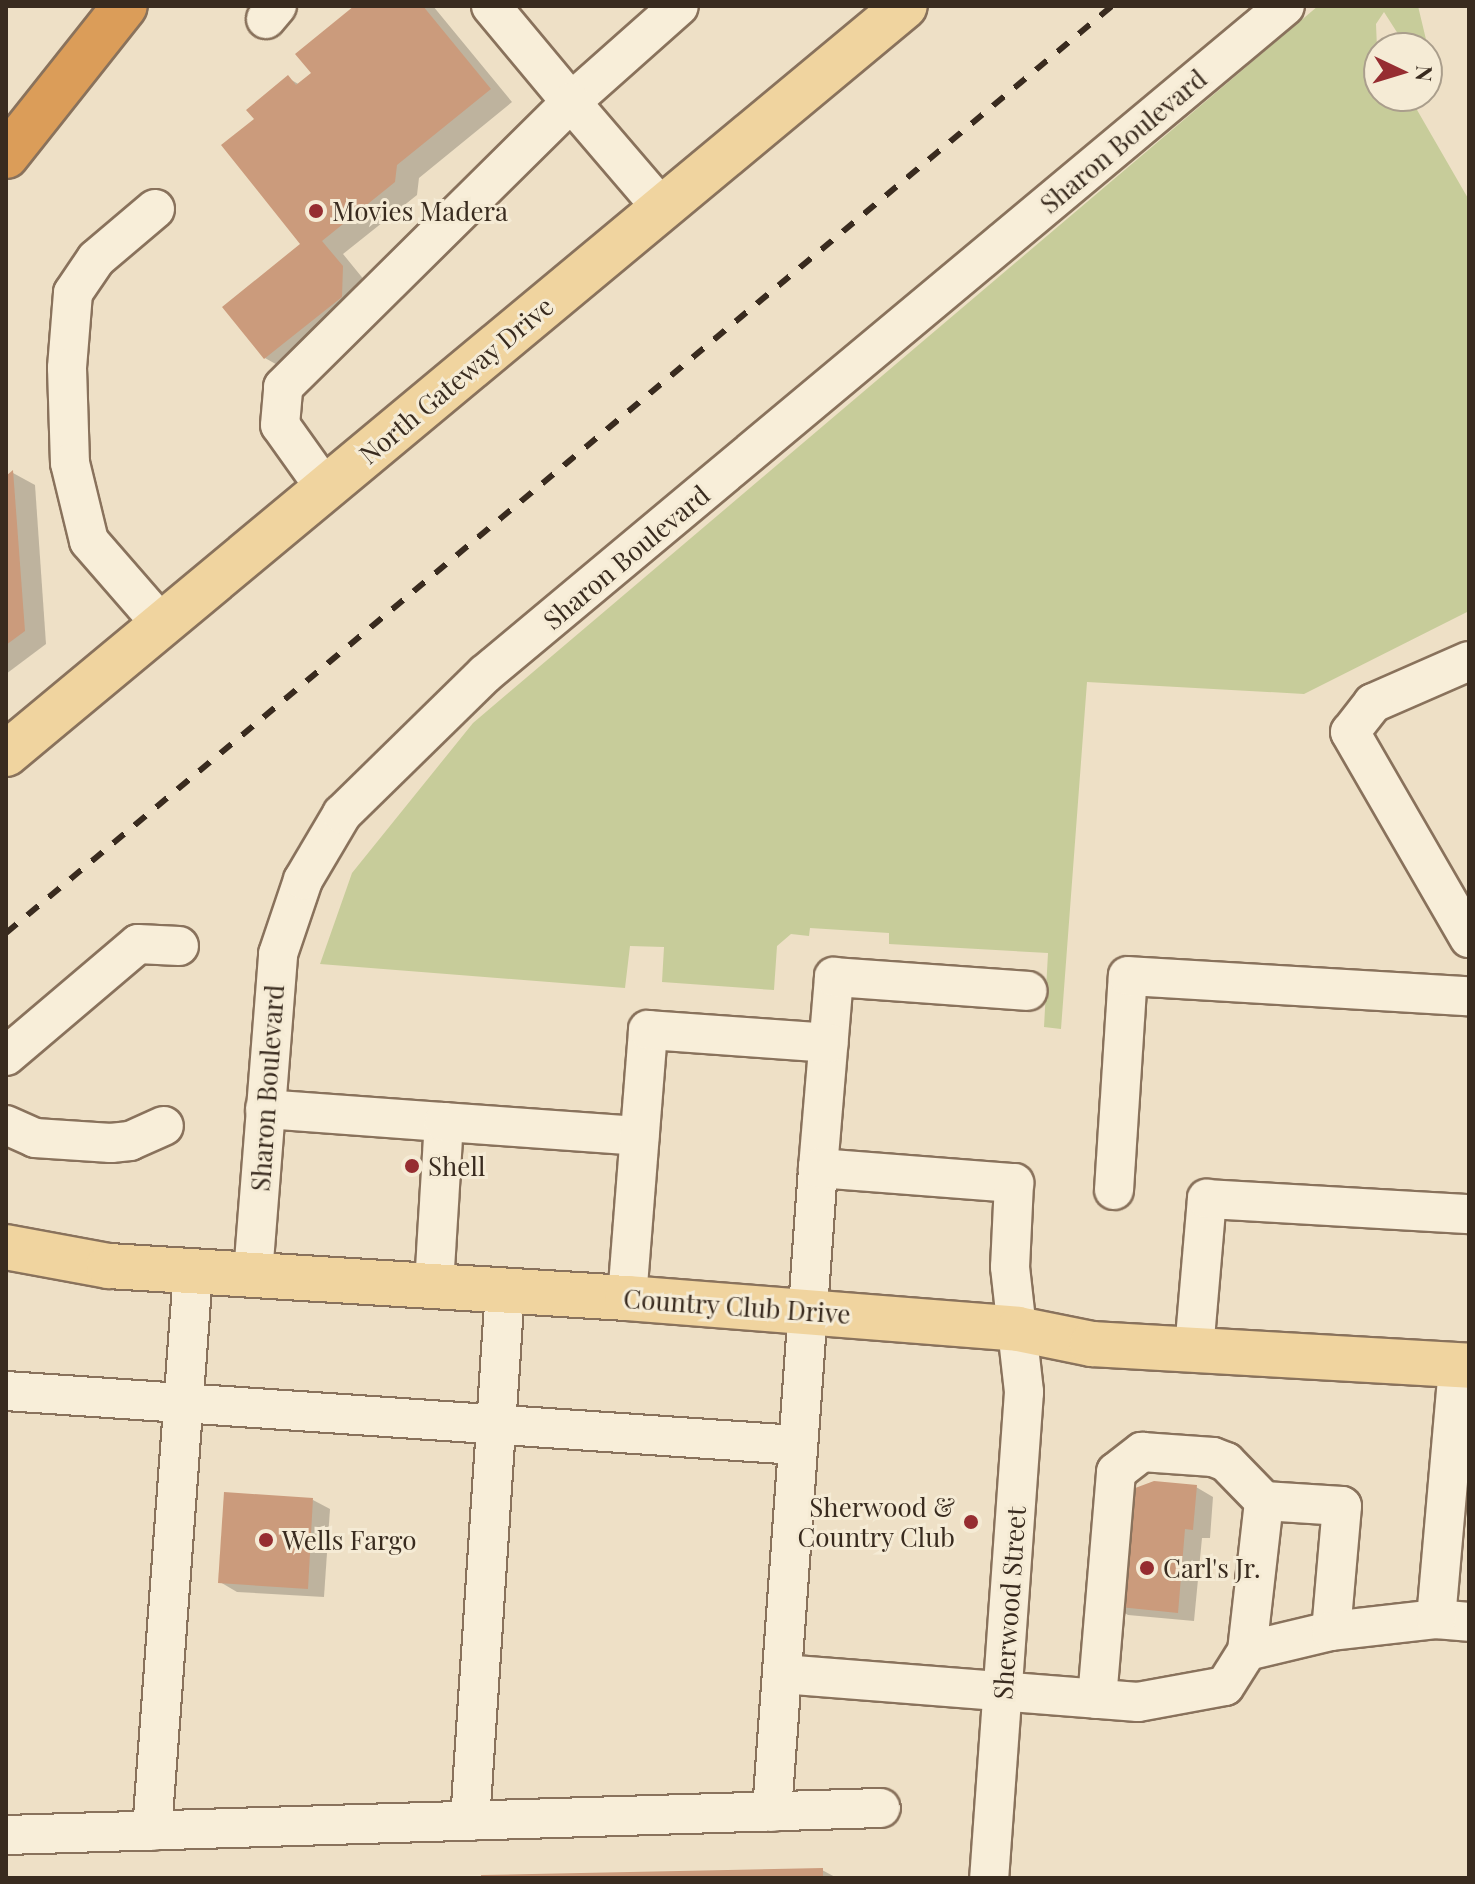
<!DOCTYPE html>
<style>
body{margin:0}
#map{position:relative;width:1475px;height:1884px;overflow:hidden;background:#eee0c6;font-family:"Playfair Display",serif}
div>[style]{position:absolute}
.green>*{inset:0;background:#c7cc9a}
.shadow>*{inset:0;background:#0003}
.building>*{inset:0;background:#cb9b7c}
.roads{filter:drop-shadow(2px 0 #89725c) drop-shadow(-2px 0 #89725c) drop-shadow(0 2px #89725c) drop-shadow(0 -2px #89725c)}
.minor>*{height:38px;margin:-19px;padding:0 19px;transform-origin:19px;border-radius:19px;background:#f8eed9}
.major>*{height:44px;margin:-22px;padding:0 22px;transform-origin:22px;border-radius:22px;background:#f0d49f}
.highway>*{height:44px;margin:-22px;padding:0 22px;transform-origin:22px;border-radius:22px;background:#db9d59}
.rail>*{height:6px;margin-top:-3px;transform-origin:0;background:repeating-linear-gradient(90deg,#392b1f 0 14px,transparent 0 28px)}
.dots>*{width:22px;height:22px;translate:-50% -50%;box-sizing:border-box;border:4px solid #f5ebd5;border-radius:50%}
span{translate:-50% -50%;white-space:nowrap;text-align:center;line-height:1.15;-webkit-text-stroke:6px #f5ebd5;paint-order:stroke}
.street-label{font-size:26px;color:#392b1f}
.poi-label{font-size:26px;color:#392b1f}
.left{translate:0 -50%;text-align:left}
.right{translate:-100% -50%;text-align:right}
.frame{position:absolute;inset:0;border:8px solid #392b1f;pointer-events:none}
.north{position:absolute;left:1363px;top:32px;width:80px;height:80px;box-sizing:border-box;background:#f5ebd5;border:2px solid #aa9e8c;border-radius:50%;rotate:94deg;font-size:22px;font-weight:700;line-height:32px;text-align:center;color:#392b1f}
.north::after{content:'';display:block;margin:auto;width:28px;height:36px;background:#962d31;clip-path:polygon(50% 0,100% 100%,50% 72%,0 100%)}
</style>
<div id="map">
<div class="green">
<div style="clip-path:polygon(1318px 6px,1418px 6px,1429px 52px,1427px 53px,1427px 48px,1407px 48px,1384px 12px,1376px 24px,1379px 96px,1409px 96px,1469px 200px,1469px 611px,1304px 694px,1087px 682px,1061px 1029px,1044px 1027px,1048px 953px,889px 944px,889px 933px,810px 928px,809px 936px,791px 934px,777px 946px,774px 990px,662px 982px,664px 947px,630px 946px,625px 988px,320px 964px,352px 873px,473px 723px)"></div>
</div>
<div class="shadow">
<div style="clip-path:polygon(357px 6px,433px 6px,512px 102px,419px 178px,417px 195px,343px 254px,365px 281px,288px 371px,265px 358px,303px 244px,256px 119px,288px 78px,300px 85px,313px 74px)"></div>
<div style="clip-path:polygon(13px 473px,35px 485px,46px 644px,6px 674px,6px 479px)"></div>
<div style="clip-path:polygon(1196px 1487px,1213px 1497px,1210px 1538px,1202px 1538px,1194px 1621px,1128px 1615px,1112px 1605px)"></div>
<div style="clip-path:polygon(313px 1500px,330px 1509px,324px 1597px,237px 1592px,220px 1582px)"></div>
<div style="clip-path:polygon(822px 1870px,837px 1878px,453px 1878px)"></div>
</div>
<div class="building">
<div style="clip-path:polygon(354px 6px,423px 6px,491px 89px,397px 165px,395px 182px,322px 241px,343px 266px,342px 297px,264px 359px,222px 307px,300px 244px,221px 145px,254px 119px,246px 110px,288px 75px,296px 85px,311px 73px,295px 54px)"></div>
<div style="clip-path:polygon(13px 470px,25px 631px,6px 645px,6px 476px)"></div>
<div style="clip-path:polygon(1154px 1481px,1197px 1485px,1193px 1530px,1185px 1529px,1178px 1613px,1110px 1606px,1119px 1494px)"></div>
<div style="clip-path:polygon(224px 1492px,313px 1498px,308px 1589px,218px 1583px)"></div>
<div style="clip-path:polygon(823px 1868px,823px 1878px,481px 1878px,481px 1875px)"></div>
</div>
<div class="roads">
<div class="minor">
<div style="left:491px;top:6px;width:125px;rotate:50.2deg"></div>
<div style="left:571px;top:102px;width:144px;rotate:-41.6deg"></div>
<div style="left:266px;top:19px;width:17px;rotate:-50deg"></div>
<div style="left:155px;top:209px;width:77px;rotate:139.7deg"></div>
<div style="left:96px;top:259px;width:41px;rotate:124.1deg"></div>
<div style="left:73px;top:293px;width:75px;rotate:94.6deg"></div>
<div style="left:67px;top:368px;width:95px;rotate:88.2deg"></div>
<div style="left:70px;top:463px;width:80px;rotate:76.3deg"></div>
<div style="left:89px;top:541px;width:111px;rotate:49deg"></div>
<div style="left:325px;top:488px;width:77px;rotate:-125.5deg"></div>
<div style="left:280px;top:425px;width:38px;rotate:-85deg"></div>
<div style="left:283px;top:387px;width:405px;rotate:-44.7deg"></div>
<div style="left:571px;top:102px;width:140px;rotate:49.4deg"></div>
<div style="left:1469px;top:661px;width:105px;rotate:156.4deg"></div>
<div style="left:1373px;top:703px;width:37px;rotate:128deg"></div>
<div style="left:1350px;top:732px;width:238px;rotate:60deg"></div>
<div style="left:6px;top:1056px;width:173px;rotate:-40.3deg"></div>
<div style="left:138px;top:944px;width:41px;rotate:2.8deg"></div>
<div style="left:265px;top:1109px;width:179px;rotate:4.2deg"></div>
<div style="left:6px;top:1125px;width:32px;rotate:24deg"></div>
<div style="left:35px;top:1138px;width:76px;rotate:3.8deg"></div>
<div style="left:111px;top:1143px;width:19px;rotate:-6deg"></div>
<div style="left:130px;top:1141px;width:37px;rotate:-24deg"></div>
<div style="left:818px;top:1168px;width:192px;rotate:-85.2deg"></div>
<div style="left:834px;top:977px;width:194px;rotate:4.1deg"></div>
<div style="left:1114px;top:1190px;width:214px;rotate:-86.3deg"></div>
<div style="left:1128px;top:976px;width:342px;rotate:3.4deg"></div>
<div style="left:253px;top:1274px;width:321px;rotate:-85.5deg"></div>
<div style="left:278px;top:954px;width:78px;rotate:-71.3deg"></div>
<div style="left:303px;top:880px;width:77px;rotate:-59.4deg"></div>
<div style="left:342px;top:814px;width:200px;rotate:-44.4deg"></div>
<div style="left:485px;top:674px;width:1042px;rotate:-39.86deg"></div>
<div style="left:434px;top:1285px;width:163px;rotate:-86.5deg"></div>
<div style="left:444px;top:1122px;width:196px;rotate:4.1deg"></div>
<div style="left:627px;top:1298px;width:269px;rotate:-85.5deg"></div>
<div style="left:648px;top:1030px;width:181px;rotate:4.1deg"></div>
<div style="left:1194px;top:1350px;width:152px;rotate:-85.1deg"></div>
<div style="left:1207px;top:1199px;width:262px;rotate:3.3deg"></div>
<div style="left:6px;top:1391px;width:792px;rotate:3.91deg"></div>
<div style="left:1436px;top:1619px;width:33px;rotate:5deg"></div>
<div style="left:1247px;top:1651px;width:86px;rotate:-13.4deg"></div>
<div style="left:782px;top:1674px;width:357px;rotate:4.5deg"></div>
<div style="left:1138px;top:1702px;width:88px;rotate:-10.4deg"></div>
<div style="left:1225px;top:1686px;width:41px;rotate:-57.8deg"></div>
<div style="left:1247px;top:1651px;width:151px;rotate:-83.5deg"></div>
<div style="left:1264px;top:1501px;width:78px;rotate:3.7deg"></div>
<div style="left:1342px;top:1506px;width:125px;rotate:95deg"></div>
<div style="left:1331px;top:1631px;width:106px;rotate:-6.5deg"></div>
<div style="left:1436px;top:1619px;width:254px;rotate:-85deg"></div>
<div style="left:1097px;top:1699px;width:228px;rotate:-85.2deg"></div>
<div style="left:1116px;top:1472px;width:33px;rotate:-38deg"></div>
<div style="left:1142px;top:1452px;width:71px;rotate:4deg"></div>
<div style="left:1213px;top:1457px;width:14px;rotate:21deg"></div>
<div style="left:1226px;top:1462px;width:54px;rotate:45.7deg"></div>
<div style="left:772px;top:1812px;width:646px;rotate:-85.91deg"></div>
<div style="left:818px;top:1168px;width:197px;rotate:4.4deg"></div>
<div style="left:1014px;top:1183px;width:84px;rotate:92.7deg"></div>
<div style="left:1010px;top:1267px;width:126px;rotate:83.6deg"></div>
<div style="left:1024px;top:1392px;width:487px;rotate:94.1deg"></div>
<div style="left:470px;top:1821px;width:532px;rotate:-86.23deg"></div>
<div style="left:152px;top:1831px;width:560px;rotate:-85.8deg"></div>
<div style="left:6px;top:1835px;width:875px;rotate:-1.77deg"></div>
</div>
<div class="major">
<div style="left:6px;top:754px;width:1169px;rotate:-39.76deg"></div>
<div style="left:6px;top:1247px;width:105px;rotate:10.5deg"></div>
<div style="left:109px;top:1266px;width:519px;rotate:3.54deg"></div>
<div style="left:627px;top:1298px;width:392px;rotate:4.5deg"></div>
<div style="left:1018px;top:1329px;width:76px;rotate:11.5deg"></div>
<div style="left:1092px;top:1344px;width:378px;rotate:3.3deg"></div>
</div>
<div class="highway">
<div style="left:6px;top:156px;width:191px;rotate:-51.6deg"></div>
</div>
</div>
<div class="rail">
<div style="left:6px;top:933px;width:1443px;rotate:-39.97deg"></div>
</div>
<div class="dots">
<div style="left:316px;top:211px;background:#962d31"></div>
<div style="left:412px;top:1166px;background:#962d31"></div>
<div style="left:971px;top:1522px;background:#962d31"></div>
<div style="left:266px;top:1540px;background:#962d31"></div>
<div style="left:1147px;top:1568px;background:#962d31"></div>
</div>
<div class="street-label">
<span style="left:1123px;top:141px;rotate:-40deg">Sharon Boulevard</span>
<span style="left:456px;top:380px;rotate:-40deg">North Gateway Drive</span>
<span style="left:626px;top:557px;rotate:-40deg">Sharon Boulevard</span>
<span style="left:267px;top:1088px;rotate:-86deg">Sharon Boulevard</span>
<span style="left:737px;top:1306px;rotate:4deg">Country Club Drive</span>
<span style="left:1009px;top:1603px;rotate:-86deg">Sherwood Street</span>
</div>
<div class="poi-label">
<span class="left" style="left:332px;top:211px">Movies Madera</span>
<span class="left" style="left:428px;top:1166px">Shell</span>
<span class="right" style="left:955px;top:1522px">Sherwood &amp;<br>Country Club</span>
<span class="left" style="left:282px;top:1540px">Wells Fargo</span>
<span class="left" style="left:1163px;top:1568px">Carl's Jr.</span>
</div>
<div class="frame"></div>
<div class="north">N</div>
</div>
